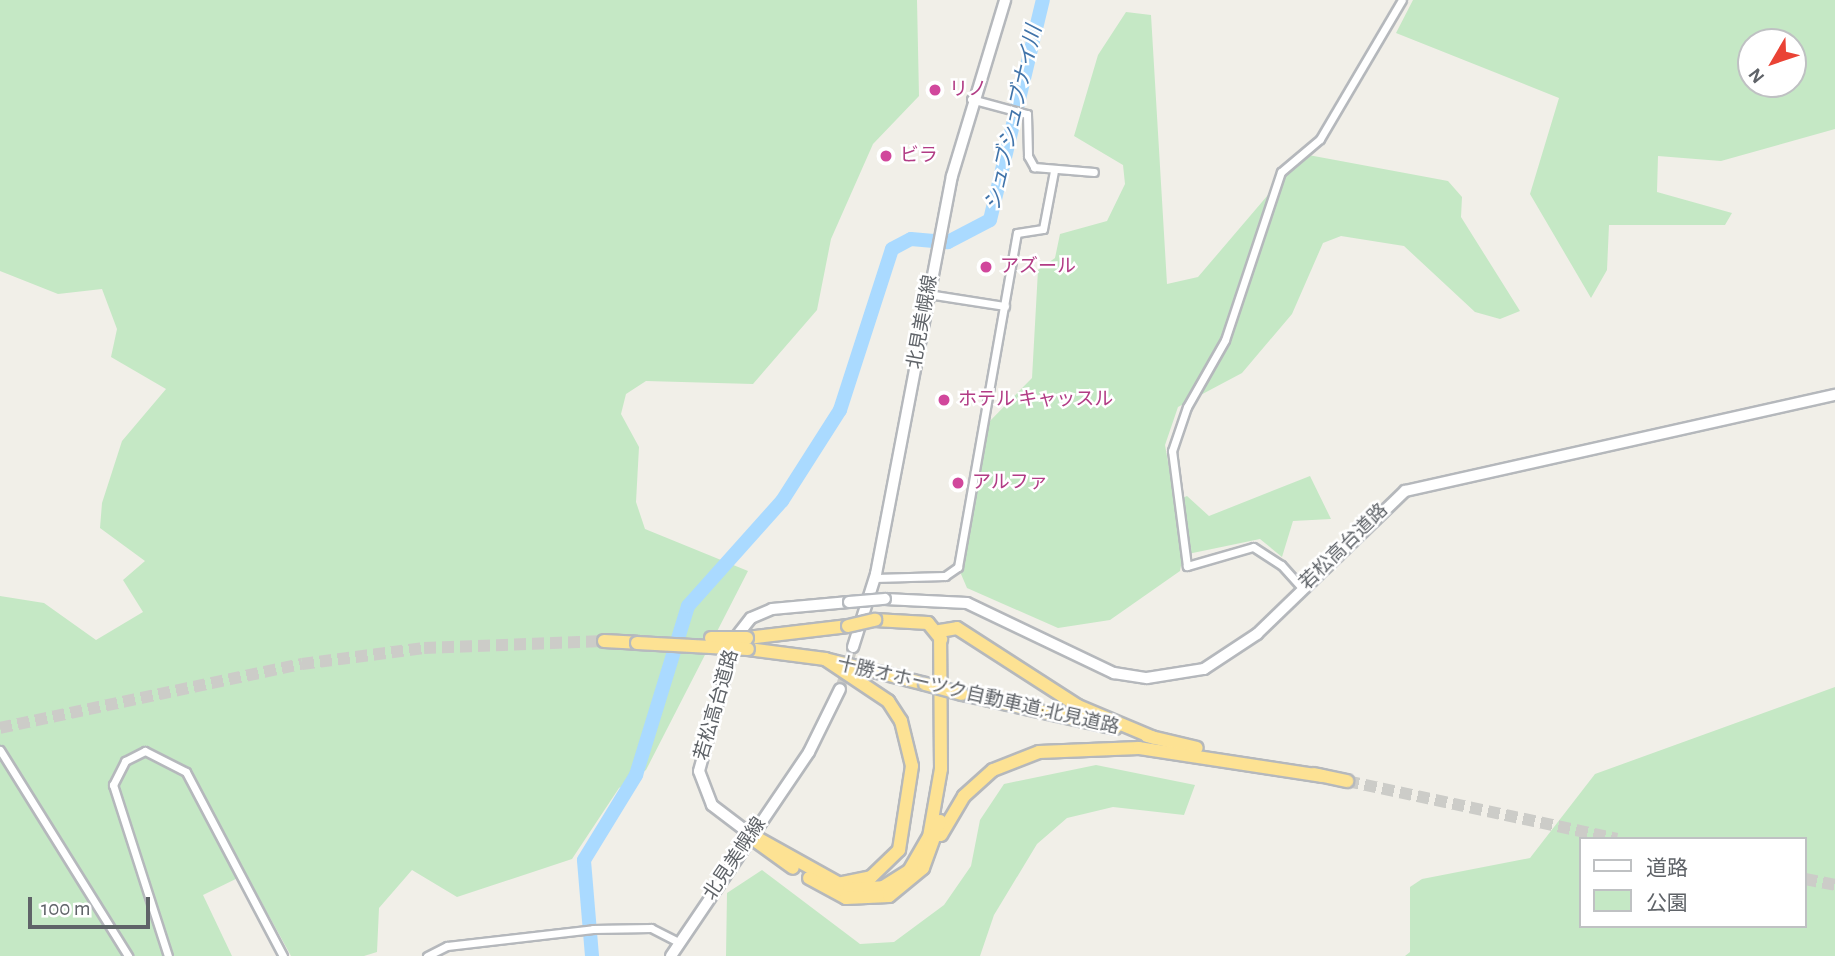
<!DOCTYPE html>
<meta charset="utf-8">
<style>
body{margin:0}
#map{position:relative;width:1835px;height:956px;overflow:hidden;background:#f1efe8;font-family:"Alegreya Sans","Noto Sans JP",sans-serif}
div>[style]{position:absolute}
.green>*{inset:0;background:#c5e8c5}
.river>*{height:14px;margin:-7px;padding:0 7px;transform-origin:7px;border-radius:7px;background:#aadaff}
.secondary-tunnel>*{height:10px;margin-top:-5px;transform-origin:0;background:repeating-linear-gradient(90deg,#ccccc8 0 10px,transparent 0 15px)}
.highway-tunnel>*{height:12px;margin-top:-6px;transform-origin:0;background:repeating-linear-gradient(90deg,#ccccc8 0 12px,transparent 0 18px)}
.roads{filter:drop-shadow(2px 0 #b5b8bc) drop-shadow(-2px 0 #b5b8bc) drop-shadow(0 2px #b5b8bc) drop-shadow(0 -2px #b5b8bc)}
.street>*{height:7px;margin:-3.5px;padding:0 3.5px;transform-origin:3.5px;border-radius:3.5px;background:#fff}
.secondary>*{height:10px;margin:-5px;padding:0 5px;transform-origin:5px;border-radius:5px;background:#fff}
.highway>*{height:12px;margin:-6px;padding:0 6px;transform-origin:6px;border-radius:6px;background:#fde293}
.bridges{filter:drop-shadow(2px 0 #b6babf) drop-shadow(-2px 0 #b6babf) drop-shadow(0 2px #b6babf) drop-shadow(0 -2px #b6babf)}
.secondary-bridge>*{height:10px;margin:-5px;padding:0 5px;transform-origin:5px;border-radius:5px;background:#fff}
.highway-bridge>*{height:12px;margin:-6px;padding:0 6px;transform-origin:6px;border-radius:6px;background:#fde293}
.dots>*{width:19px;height:19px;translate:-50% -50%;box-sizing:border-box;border:4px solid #fff;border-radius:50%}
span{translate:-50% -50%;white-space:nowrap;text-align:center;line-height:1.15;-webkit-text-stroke:5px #fff;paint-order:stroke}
.hotel-label{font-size:19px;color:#b23c85}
.left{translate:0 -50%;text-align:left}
.street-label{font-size:19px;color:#5f6368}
.water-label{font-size:21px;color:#4174aa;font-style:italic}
.legend{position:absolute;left:1579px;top:837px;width:228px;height:91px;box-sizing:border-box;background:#fff;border:2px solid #bfc1c3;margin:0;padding:9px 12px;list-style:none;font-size:21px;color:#5f6368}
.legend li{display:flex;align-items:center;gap:14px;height:35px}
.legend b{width:35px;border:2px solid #bfc1c3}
.north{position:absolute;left:1737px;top:28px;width:70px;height:70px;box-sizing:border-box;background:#fff;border:2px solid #bfc1c3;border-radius:50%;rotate:231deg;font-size:19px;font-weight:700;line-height:28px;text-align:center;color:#5f6368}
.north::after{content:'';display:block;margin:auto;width:24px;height:32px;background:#ea4335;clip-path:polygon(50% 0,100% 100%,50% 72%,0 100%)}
.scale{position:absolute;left:28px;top:897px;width:122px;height:32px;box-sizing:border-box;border:4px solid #5f6368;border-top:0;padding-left:9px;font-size:21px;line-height:24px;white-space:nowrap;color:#5f6368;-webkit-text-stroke:5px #fff;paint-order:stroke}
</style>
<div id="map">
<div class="green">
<div style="clip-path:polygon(0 0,917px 0,919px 96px,873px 144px,831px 239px,817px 310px,753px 384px,646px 381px,626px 394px,621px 414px,639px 447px,636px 502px,645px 529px,748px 571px,646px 770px,619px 788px,572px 859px,457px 897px,412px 870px,379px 908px,377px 952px,364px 956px,291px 956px,246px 874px,203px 895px,232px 956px,0 956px,0 596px,44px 603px,96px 640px,143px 612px,123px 580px,145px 561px,100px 528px,102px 503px,122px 441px,166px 389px,111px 357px,117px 329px,102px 289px,58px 294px,0 271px)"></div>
<div style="clip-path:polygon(evenodd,1413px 0,1835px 0,1835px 129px,1721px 161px,1658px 156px,1657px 192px,1732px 213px,1725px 225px,1609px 225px,1607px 270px,1591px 298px,1530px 194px,1559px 98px,1396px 33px,1413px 0,1751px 42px,1793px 42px,1793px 84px,1751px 84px,1751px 42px)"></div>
<div style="clip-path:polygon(1126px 12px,1151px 15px,1167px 284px,1198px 277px,1303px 154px,1448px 181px,1462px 197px,1461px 217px,1520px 311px,1500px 319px,1475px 312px,1404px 246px,1341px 236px,1323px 243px,1292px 314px,1242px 373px,1178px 407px,1165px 445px,1175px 501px,1187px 496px,1209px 516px,1310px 476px,1331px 519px,1293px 521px,1282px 557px,1260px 539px,1183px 555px,1180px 571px,1110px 620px,1058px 628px,967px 588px,958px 567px,988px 423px,1032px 378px,1038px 270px,1055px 258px,1060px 234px,1107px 221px,1125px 184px,1123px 165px,1074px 136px,1098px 55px)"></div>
<div style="clip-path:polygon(evenodd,1835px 687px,1835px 956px,1405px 956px,1410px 952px,1410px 887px,1422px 879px,1530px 858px,1595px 774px,1835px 687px,1581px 839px,1805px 839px,1805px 926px,1581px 926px,1581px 839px)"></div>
<div style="clip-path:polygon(1096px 765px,1195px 785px,1184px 815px,1113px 807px,1067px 818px,1037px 844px,994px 915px,980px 956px,726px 956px,727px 893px,762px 870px,860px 944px,894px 942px,944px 905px,971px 866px,980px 820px,1004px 784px)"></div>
</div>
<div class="river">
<div style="left:592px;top:956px;width:96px;rotate:-94.8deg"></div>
<div style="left:584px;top:860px;width:100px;rotate:-58.5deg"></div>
<div style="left:636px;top:775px;width:177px;rotate:-72.9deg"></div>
<div style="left:688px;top:606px;width:141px;rotate:-48.2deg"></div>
<div style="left:782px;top:501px;width:108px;rotate:-57.5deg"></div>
<div style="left:840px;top:410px;width:169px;rotate:-72.1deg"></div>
<div style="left:892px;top:249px;width:21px;rotate:-28deg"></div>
<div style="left:911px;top:239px;width:37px;rotate:5deg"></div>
<div style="left:948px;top:242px;width:47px;rotate:-27.6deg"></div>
<div style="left:990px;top:220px;width:226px;rotate:-76.5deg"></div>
</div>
<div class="secondary-tunnel">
<div style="left:840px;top:689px;width:44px;rotate:-72.8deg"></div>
</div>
<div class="highway-tunnel">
<div style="left:0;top:728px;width:309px;rotate:-12deg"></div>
<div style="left:302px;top:664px;width:123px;rotate:-7.5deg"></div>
<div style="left:424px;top:648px;width:180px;rotate:-2.2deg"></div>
<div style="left:1347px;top:781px;width:276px;rotate:12.1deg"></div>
<div style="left:1805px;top:879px;width:31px;rotate:11deg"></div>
</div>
<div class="roads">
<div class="street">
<div style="left:971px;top:99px;width:58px;rotate:15deg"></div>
<div style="left:1027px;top:114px;width:42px;rotate:88.6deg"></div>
<div style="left:1028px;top:156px;width:13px;rotate:61deg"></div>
<div style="left:1034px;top:167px;width:60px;rotate:4.8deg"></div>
<div style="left:928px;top:294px;width:78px;rotate:8.9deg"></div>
<div style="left:875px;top:578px;width:70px;rotate:-1.6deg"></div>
<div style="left:945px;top:576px;width:16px;rotate:-35deg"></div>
<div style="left:958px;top:567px;width:339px;rotate:-80deg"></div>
<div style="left:1017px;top:233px;width:26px;rotate:-9deg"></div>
<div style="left:1043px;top:229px;width:59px;rotate:-79.3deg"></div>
<div style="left:1302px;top:588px;width:31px;rotate:-132deg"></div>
<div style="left:1281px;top:565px;width:33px;rotate:-147deg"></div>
<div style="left:1253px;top:547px;width:69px;rotate:163.9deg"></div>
<div style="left:1187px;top:566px;width:116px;rotate:-97.4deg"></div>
<div style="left:1172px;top:451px;width:46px;rotate:-71.2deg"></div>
<div style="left:1187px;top:407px;width:77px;rotate:-60.4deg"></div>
<div style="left:1225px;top:340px;width:177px;rotate:-71.6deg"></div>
<div style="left:1281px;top:172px;width:51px;rotate:-40.2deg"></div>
<div style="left:1320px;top:139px;width:161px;rotate:-59.5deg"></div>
<div style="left:0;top:750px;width:243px;rotate:58.1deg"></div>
<div style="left:168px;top:956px;width:180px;rotate:-107.8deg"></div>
<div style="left:113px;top:785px;width:27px;rotate:-63deg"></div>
<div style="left:125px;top:761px;width:22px;rotate:-27deg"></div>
<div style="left:145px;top:751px;width:46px;rotate:27.1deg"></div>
<div style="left:186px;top:772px;width:208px;rotate:62.2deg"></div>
<div style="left:427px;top:956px;width:22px;rotate:-27deg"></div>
<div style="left:447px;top:946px;width:147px;rotate:-6.6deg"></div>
<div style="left:593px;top:929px;width:58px;rotate:-1deg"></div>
<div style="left:651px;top:928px;width:31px;rotate:27deg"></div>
</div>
<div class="secondary">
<div style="left:885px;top:599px;width:82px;rotate:2.8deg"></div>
<div style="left:967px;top:603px;width:163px;rotate:25.5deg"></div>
<div style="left:1114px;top:673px;width:33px;rotate:9deg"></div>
<div style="left:1147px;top:678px;width:58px;rotate:-9deg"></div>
<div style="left:1204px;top:669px;width:64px;rotate:-33.4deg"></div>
<div style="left:1257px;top:634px;width:206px;rotate:-44deg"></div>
<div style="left:1405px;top:491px;width:441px;rotate:-12.6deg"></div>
<div style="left:853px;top:647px;width:77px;rotate:-72.5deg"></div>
<div style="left:876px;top:574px;width:405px;rotate:-79.2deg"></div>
<div style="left:952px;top:176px;width:184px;rotate:-73.2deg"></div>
<div style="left:750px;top:834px;width:48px;rotate:-142.7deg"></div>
<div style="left:712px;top:805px;width:36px;rotate:-111deg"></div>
<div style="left:699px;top:771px;width:139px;rotate:-74.6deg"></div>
<div style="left:736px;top:637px;width:24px;rotate:-52deg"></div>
<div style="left:751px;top:618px;width:23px;rotate:-23deg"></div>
<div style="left:772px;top:609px;width:77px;rotate:-5.2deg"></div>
<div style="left:671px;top:956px;width:246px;rotate:-55.9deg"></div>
<div style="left:809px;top:752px;width:70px;rotate:-63.8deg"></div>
</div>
<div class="highway">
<div style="left:875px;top:620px;width:53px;rotate:3.2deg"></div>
<div style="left:928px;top:623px;width:21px;rotate:51deg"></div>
<div style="left:747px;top:638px;width:102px;rotate:-6.8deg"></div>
<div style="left:604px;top:641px;width:33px;rotate:3deg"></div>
<div style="left:748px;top:649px;width:78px;rotate:7.4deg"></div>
<div style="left:825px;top:659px;width:103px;rotate:14deg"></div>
<div style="left:825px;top:659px;width:76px;rotate:33.7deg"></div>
<div style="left:888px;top:701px;width:24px;rotate:57deg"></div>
<div style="left:901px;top:721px;width:46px;rotate:76.3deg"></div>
<div style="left:912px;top:766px;width:85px;rotate:98.8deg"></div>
<div style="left:899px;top:850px;width:39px;rotate:136deg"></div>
<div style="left:871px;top:877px;width:30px;rotate:168deg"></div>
<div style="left:962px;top:694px;width:157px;rotate:12.5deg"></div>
<div style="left:1147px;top:736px;width:51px;rotate:13.5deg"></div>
<div style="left:1314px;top:774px;width:34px;rotate:12deg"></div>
<div style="left:750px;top:834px;width:113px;rotate:29.1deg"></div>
<div style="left:849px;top:889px;width:34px;rotate:-3deg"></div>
<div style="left:883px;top:887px;width:31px;rotate:-32deg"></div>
<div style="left:909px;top:871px;width:39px;rotate:-60deg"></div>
<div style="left:929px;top:837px;width:69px;rotate:-80deg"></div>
<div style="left:941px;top:769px;width:138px;rotate:-90.4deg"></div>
<div style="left:940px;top:631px;width:17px;rotate:-10deg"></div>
<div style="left:957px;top:628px;width:144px;rotate:32.8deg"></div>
<div style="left:1078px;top:706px;width:82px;rotate:22.8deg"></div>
<div style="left:941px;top:835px;width:45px;rotate:-59.5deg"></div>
<div style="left:964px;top:796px;width:39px;rotate:-42deg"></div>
<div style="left:993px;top:770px;width:49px;rotate:-21.4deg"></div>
<div style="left:1039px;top:752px;width:100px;rotate:-2.3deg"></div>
<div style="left:1139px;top:748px;width:185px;rotate:8.7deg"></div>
<div style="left:757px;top:842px;width:44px;rotate:35.8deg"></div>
<div style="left:809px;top:878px;width:42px;rotate:28.4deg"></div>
<div style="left:846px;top:898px;width:43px;rotate:-2.7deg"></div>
<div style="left:889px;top:896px;width:44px;rotate:-39.5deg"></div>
<div style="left:923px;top:868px;width:50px;rotate:-70.1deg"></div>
</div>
</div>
<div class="bridges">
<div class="secondary-bridge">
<div style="left:849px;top:602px;width:36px;rotate:-5deg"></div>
</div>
<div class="highway-bridge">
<div style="left:848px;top:626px;width:28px;rotate:-13deg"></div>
<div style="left:711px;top:638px;width:36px"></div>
<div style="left:637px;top:643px;width:111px;rotate:3.1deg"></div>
<div style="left:925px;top:684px;width:38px;rotate:15deg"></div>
</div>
</div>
<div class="dots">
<div style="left:935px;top:90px;background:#d1479c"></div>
<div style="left:886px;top:156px;background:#d1479c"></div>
<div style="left:986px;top:267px;background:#d1479c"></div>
<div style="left:944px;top:400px;background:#d1479c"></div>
<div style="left:958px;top:483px;background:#d1479c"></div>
</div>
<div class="hotel-label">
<span class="left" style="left:949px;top:90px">リノ</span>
<span class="left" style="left:900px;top:156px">ビラ</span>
<span class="left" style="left:1000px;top:267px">アズール</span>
<span class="left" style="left:958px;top:400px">ホテル キャッスル</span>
<span class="left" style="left:972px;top:483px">アルファ</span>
</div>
<div class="street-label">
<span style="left:923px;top:322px;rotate:-80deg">北見美幌線</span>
<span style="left:1344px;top:547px;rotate:-44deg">若松高台道路</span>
<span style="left:978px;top:696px;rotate:13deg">十勝オホーツク自動車道;北見道路</span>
<span style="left:717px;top:705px;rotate:-74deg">若松高台道路</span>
<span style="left:735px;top:859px;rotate:-56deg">北見美幌線</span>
</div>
<div class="water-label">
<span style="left:1014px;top:118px;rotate:-77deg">シュブシュブナイ川</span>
</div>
<ul class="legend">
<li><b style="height:9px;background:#fff"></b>道路</li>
<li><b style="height:19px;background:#c5e8c5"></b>公園</li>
</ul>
<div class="north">N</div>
<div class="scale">100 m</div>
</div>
